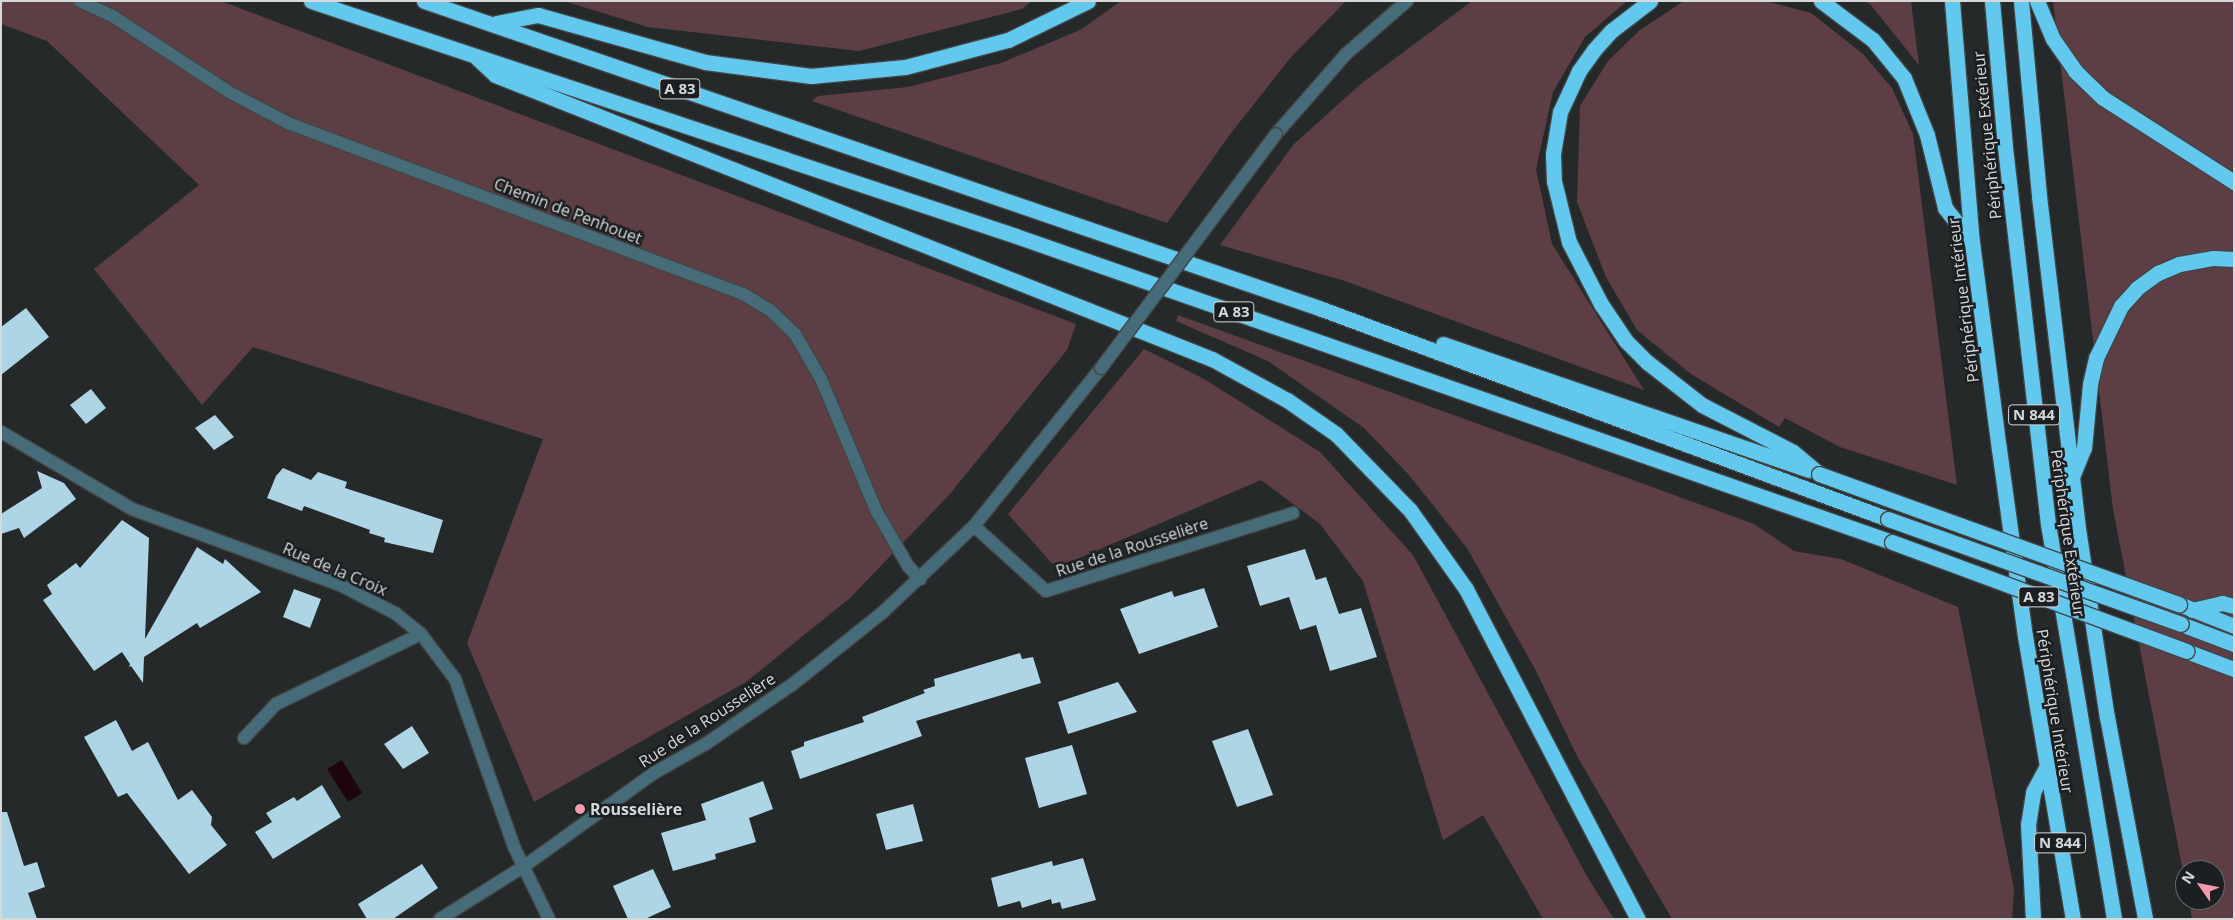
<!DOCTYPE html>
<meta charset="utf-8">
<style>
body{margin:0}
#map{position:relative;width:2235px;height:920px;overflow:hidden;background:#26292a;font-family:"Open Sans",sans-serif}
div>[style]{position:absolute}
.green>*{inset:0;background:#5e3e45}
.water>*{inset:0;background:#1e040b}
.building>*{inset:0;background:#add5e5}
.roads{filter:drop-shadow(1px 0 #424546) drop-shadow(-1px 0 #424546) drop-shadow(0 1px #424546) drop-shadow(0 -1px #424546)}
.minor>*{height:12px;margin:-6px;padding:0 6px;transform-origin:6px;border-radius:6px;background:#466c7a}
.highway>*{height:15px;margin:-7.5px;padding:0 7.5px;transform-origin:7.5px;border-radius:7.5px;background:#62c8ed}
.bridges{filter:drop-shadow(1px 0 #424546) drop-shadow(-1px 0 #424546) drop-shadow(0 1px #424546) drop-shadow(0 -1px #424546)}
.minor-bridge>*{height:12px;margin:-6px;padding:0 6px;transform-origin:6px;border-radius:6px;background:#466c7a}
.highway-bridge>*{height:15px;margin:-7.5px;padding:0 7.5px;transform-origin:7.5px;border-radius:7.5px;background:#62c8ed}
.dots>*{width:14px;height:14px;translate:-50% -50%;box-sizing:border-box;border:2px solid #1c1f21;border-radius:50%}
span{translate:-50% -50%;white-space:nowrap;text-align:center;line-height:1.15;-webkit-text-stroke:5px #1c1f21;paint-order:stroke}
.shield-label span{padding:1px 4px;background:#1c1f21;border:1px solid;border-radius:4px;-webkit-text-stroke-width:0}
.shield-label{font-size:15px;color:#d6d8d9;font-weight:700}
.street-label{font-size:16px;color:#d6d8d9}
.poi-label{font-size:16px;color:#d6d8d9;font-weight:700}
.left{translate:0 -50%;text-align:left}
.frame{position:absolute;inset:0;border:2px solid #d6d8d9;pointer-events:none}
.north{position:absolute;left:2175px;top:860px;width:50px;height:50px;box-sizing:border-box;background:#1c1f21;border:1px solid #66696b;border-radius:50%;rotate:303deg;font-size:14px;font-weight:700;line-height:20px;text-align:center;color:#d6d8d9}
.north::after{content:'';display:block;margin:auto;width:18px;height:22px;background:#f29aae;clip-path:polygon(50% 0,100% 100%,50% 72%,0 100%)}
</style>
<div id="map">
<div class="green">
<div style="clip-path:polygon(1px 1px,221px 1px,1076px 324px,1067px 350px,949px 495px,850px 598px,746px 682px,534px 802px,467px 643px,543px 439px,253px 347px,202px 405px,94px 269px,199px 185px,47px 41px,1px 24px)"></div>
<div style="clip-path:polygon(564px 1px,1032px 1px,1022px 9px,859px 51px,648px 27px)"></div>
<div style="clip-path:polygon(1121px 1px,1346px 1px,1292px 56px,1231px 133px,1167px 223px,812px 101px,818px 96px,908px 87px,1001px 63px,1080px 30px)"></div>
<div style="clip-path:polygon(1472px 1px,1627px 1px,1585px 37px,1553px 92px,1536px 169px,1552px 244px,1644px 390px,1345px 281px,1220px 245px,1294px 144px,1362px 83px)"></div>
<div style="clip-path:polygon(1684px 1px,1766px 1px,1811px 13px,1863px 54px,1892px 88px,1913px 134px,1957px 485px,1840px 447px,1785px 418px,1779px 427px,1691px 374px,1637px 330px,1606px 277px,1577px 202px,1580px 106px,1608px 61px,1640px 30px)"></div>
<div style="clip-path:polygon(1864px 1px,1911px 1px,1919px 65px,1870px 4px)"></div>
<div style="clip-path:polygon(2053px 1px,2234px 1px,2234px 919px,2192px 919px,2189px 900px,2215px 900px,2215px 870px,2185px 870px,2185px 882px,2113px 509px)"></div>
<div style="clip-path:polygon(1178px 315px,1754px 524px,1794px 551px,1841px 559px,1958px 607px,2014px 889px,2012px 919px,1672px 919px,1577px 756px,1535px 669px,1467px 548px,1409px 475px,1364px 428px,1268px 361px,1176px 321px)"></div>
<div style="clip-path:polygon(1144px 349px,1204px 379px,1320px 452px,1413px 555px,1588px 878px,1614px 919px,1543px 919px,1483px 815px,1443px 840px,1363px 581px,1320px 524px,1261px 480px,1056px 568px,1008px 514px)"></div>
</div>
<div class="water">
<div style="clip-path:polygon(342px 760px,362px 793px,348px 802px,327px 769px)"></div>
</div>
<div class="building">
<div style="clip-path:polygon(26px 308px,49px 337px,1px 375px,1px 327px)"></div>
<div style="clip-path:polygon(91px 389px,106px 408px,86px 424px,70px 405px)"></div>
<div style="clip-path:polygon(215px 415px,234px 437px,214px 450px,195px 428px)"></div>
<div style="clip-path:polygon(283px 468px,311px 480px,318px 472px,347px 482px,345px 488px,443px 520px,433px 553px,384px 542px,385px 538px,369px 533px,370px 530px,304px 506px,302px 511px,267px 498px,276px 476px)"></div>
<div style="clip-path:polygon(37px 471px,64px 483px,76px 499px,24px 538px,19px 528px,1px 534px,1px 514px,42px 488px)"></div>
<div style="clip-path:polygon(122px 520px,149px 538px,145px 639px,197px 547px,223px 564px,225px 559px,261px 592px,200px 628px,197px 623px,144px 657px,143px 683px,131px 666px,129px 667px,130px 664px,122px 652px,94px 671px,43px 600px,52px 594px,47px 585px,76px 563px,80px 568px)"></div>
<div style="clip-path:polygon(1305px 549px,1316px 580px,1326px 577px,1339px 614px,1361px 608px,1377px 657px,1330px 671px,1316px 625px,1300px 630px,1289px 597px,1260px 606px,1247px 566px)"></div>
<div style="clip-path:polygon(1204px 588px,1218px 627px,1139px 654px,1120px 609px,1172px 591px,1174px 597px)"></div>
<div style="clip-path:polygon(294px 589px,321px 599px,310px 628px,283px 617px)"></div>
<div style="clip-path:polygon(1020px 653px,1022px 659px,1033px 657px,1041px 683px,916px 721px,922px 736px,800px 779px,791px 751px,804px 746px,804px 742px,864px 722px,862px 717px,925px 693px,923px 690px,935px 686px,934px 679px)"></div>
<div style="clip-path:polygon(1118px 682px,1137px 712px,1068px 734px,1058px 702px)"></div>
<div style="clip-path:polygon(116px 720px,132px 751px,148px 742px,178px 800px,192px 790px,212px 817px,211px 825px,227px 845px,189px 874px,127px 793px,118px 797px,84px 737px)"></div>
<div style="clip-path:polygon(412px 726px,429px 753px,403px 769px,384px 744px)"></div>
<div style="clip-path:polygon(1248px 729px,1273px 795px,1237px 807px,1212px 741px)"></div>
<div style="clip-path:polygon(1072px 745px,1087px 794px,1039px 808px,1025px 758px)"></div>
<div style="clip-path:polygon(763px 781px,773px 809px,749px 818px,756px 842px,715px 854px,716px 859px,673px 871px,661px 833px,706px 820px,701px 804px)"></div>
<div style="clip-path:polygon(322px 785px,341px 817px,273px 859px,255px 832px,272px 822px,266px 813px,294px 797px,297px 801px)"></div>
<div style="clip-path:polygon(913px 804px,923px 841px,886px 850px,876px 814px)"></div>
<div style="clip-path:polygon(1px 812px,7px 812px,24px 866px,37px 862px,45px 887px,28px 893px,37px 919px,1px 919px)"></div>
<div style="clip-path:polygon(1083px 858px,1096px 900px,1062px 909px,1060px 902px,1052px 904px,1051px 899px,1022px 908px,1020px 901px,998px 907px,991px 878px,1052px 861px,1053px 866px)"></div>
<div style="clip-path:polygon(422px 864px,438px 888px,393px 919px,367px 919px,358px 904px)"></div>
<div style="clip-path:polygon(653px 869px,671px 907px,645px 919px,628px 919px,613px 886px)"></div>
</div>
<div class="roads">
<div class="minor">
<div style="left:80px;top:1px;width:38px;rotate:25deg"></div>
<div style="left:114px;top:17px;width:137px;rotate:33.1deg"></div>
<div style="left:229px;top:92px;width:67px;rotate:27.7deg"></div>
<div style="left:288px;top:123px;width:486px;rotate:20.6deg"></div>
<div style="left:743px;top:294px;width:31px;rotate:31deg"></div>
<div style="left:770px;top:310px;width:35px;rotate:44deg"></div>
<div style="left:795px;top:334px;width:52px;rotate:60deg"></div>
<div style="left:821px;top:379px;width:144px;rotate:67.2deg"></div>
<div style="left:877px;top:512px;width:62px;rotate:60.1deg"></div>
<div style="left:908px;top:566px;width:18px;rotate:47deg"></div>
<div style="left:1276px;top:134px;width:106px;rotate:-48.8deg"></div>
<div style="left:1346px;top:54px;width:81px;rotate:-41deg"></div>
<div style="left:1px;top:432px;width:152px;rotate:30.4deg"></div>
<div style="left:132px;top:509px;width:224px;rotate:20.1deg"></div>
<div style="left:342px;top:586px;width:59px;rotate:27deg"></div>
<div style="left:395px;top:613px;width:33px;rotate:39deg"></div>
<div style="left:421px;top:634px;width:56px;rotate:52.9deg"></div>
<div style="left:455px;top:679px;width:178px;rotate:70.6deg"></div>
<div style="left:514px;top:847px;width:80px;rotate:64.1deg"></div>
<div style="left:974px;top:526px;width:97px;rotate:42.1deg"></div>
<div style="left:1046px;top:591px;width:259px;rotate:-17.5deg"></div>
<div style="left:244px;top:738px;width:47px;rotate:-46.7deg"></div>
<div style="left:276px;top:704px;width:161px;rotate:-25.8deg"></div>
<div style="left:440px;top:919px;width:98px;rotate:-32.1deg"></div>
<div style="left:523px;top:867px;width:161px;rotate:-35.7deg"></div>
<div style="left:654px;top:773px;width:61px;rotate:-29.5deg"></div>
<div style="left:707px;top:743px;width:104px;rotate:-34.5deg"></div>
<div style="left:793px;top:684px;width:114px;rotate:-38.6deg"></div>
<div style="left:882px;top:613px;width:127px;rotate:-43.4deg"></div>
<div style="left:974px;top:526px;width:203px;rotate:-51.2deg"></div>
</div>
<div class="highway">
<div style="left:311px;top:1px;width:743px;rotate:18.43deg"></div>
<div style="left:1016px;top:236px;width:928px;rotate:19.26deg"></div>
<div style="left:424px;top:1px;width:946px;rotate:18.93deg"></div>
<div style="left:1319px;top:308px;width:607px;rotate:20.35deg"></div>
<div style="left:1650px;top:1px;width:49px;rotate:142.4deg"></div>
<div style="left:1611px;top:31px;width:25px;rotate:132deg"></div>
<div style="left:1594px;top:50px;width:26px;rotate:126deg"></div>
<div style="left:1579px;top:71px;width:45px;rotate:114.9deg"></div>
<div style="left:1560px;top:112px;width:43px;rotate:99.5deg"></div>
<div style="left:1553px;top:154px;width:27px;rotate:88deg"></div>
<div style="left:1554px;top:181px;width:63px;rotate:76.2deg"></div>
<div style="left:1569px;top:242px;width:70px;rotate:62.7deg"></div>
<div style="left:1601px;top:304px;width:45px;rotate:56deg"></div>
<div style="left:1626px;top:341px;width:30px;rotate:45deg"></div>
<div style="left:1647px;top:362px;width:70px;rotate:38deg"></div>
<div style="left:1702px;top:405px;width:102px;rotate:27.3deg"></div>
<div style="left:1793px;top:452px;width:34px;rotate:40deg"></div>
<div style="left:1821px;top:1px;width:65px;rotate:36.9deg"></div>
<div style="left:1873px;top:40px;width:49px;rotate:50.8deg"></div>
<div style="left:1904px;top:78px;width:61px;rotate:68deg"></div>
<div style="left:1927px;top:135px;width:75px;rotate:76.1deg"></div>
<div style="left:1945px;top:208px;width:43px;rotate:51.5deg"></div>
<div style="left:1952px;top:1px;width:242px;rotate:85.3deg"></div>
<div style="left:1972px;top:242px;width:209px;rotate:82.6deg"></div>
<div style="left:1999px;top:449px;width:189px;rotate:82.1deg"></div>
<div style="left:2025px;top:636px;width:287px;rotate:80.4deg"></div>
<div style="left:1992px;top:1px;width:147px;rotate:84.9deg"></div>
<div style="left:2005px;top:147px;width:379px;rotate:83.5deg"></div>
<div style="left:2048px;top:524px;width:400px;rotate:80.5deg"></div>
<div style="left:2021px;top:1px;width:196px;rotate:84.7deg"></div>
<div style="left:2039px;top:196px;width:341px;rotate:83.3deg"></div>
<div style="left:2079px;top:535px;width:184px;rotate:81.3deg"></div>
<div style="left:2107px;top:717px;width:206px;rotate:79.3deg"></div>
<div style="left:2037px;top:1px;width:41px;rotate:67.2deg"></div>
<div style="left:2053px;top:39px;width:39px;rotate:55deg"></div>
<div style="left:2075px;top:71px;width:39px;rotate:44deg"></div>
<div style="left:2103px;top:98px;width:156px;rotate:32.7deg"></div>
<div style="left:496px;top:23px;width:43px;rotate:-10.8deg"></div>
<div style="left:538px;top:15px;width:173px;rotate:15.7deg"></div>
<div style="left:705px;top:62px;width:107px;rotate:7.5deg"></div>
<div style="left:811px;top:76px;width:94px;rotate:-5.5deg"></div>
<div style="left:905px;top:67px;width:106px;rotate:-14.7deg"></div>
<div style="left:1008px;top:40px;width:89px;rotate:-26deg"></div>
<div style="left:477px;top:58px;width:25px;rotate:43deg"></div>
<div style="left:495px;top:75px;width:771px;rotate:21.61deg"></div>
<div style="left:1212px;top:359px;width:85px;rotate:28.7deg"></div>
<div style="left:1287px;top:400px;width:60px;rotate:34.8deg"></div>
<div style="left:1336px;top:434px;width:106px;rotate:45.8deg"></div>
<div style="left:1410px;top:510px;width:97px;rotate:54.7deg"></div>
<div style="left:1466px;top:589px;width:372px;rotate:62.5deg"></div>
<div style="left:1443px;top:344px;width:387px;rotate:19deg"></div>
<div style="left:2072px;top:477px;width:31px;rotate:-68deg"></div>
<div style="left:2084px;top:448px;width:64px;rotate:-84.6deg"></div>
<div style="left:2090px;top:384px;width:27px;rotate:-77deg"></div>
<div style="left:2096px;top:358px;width:58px;rotate:-64.3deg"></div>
<div style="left:2121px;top:306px;width:24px;rotate:-48deg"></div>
<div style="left:2137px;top:288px;width:26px;rotate:-36deg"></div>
<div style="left:2158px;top:273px;width:23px;rotate:-23deg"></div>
<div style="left:2179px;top:264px;width:35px;rotate:-10deg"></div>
<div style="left:2213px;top:258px;width:21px;rotate:3deg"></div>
<div style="left:2179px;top:604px;width:59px;rotate:21.8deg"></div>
<div style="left:2192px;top:610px;width:31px;rotate:-13deg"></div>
<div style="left:2222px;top:603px;width:12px;rotate:14deg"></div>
<div style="left:2181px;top:624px;width:57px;rotate:20.7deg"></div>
<div style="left:2186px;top:651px;width:51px;rotate:20.6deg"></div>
<div style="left:2033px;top:919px;width:94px;rotate:-93deg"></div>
<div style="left:2028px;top:825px;width:33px;rotate:-81deg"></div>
<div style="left:2033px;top:792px;width:27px;rotate:-62deg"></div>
</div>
</div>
<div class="bridges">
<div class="minor-bridge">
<div style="left:1101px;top:368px;width:292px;rotate:-53.2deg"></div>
</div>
<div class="highway-bridge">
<div style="left:1819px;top:474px;width:383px;rotate:19.9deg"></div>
<div style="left:1888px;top:519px;width:311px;rotate:19.7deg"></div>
<div style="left:1892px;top:542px;width:314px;rotate:20.3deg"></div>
</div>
</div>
<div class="dots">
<div style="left:580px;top:809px;background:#f29aae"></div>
</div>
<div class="shield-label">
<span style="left:680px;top:89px">A 83</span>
<span style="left:1234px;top:312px">A 83</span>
<span style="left:2034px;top:415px">N 844</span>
<span style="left:2039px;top:597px">A 83</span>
<span style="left:2060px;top:843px">N 844</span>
</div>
<div class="street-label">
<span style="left:1987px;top:135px;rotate:-96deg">Périphérique Extérieur</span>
<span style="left:568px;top:211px;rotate:21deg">Chemin de Penhouet</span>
<span style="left:1963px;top:300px;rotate:-97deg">Périphérique Intérieur</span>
<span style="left:2068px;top:533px;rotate:82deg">Périphérique Extérieur</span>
<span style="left:1132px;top:547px;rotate:-18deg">Rue de la Rousselière</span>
<span style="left:335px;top:569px;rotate:23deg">Rue de la Croix</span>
<span style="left:2055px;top:711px;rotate:81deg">Périphérique Intérieur</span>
<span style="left:707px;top:720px;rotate:-33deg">Rue de la Rousselière</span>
</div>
<div class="poi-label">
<span class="left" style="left:590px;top:809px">Rousselière</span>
</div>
<div class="frame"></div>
<div class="north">N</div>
</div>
